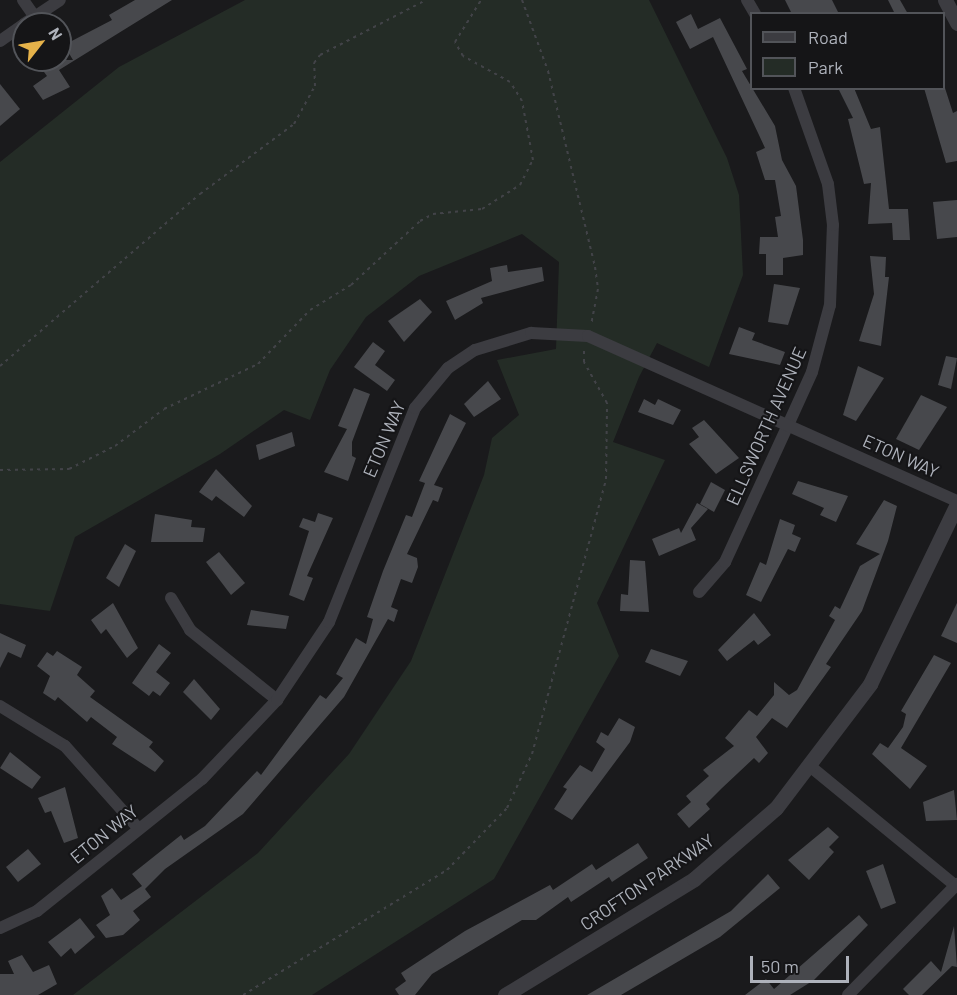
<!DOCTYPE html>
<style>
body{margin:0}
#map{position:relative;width:957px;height:995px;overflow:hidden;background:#1a1a1c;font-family:Barlow,sans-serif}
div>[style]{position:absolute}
.green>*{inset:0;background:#242c26}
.building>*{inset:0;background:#47484c}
.path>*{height:2px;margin-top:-1px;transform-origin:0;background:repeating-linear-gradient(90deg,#424348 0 3px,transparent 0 7.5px)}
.minor>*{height:12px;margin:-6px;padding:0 6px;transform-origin:6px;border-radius:6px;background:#3c3c41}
.tertiary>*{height:15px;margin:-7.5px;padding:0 7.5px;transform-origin:7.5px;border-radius:7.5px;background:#3c3c41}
span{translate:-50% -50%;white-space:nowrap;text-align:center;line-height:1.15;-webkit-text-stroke:4.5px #151517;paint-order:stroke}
.street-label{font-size:18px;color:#aeb2bb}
.legend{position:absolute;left:750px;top:12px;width:195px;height:78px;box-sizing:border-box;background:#151517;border:2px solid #525459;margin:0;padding:8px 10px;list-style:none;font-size:18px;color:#aeb2bb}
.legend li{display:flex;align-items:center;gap:12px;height:30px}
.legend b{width:30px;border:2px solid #525459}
.north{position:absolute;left:12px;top:12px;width:60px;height:60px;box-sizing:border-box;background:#151517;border:2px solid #525459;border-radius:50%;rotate:59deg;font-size:16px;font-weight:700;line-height:24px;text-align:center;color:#aeb2bb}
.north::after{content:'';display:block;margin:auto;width:21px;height:27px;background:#e5b24a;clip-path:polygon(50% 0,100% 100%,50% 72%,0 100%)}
.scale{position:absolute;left:750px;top:956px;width:99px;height:27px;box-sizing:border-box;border:3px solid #aeb2bb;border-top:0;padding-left:8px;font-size:18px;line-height:21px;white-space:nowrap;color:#aeb2bb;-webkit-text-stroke:4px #151517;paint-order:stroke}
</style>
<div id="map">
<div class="green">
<div style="clip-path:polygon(245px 0,649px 0,727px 158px,739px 195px,743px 275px,709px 367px,657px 343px,639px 377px,613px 442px,665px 460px,597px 603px,619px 656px,494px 879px,312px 995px,73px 995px,258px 853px,349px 754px,411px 661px,484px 475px,492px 438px,519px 415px,497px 360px,556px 349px,559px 262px,522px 234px,419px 276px,366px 317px,330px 370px,310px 420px,284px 410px,220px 454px,75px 537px,50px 611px,0 604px,0 162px,119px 67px)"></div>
</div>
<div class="building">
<div style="clip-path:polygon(135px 0,172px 0,59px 70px,70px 87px,43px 100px,33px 86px,47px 76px,35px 60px,73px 60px,64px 45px,112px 20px,109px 15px)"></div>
<div style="clip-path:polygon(785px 0,832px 0,839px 14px,792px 14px)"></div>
<div style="clip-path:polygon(888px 0,900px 0,908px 14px,895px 14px)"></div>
<div style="clip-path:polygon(691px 14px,698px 29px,720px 18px,747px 69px,742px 71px,775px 126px,782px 160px,796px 186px,803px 240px,803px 255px,783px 258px,783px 275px,766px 275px,766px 254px,759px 254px,760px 237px,778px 237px,775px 217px,781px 216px,775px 180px,765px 180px,756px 152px,765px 148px,713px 37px,690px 49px,676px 22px)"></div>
<div style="clip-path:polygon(0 84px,20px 109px,0 126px)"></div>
<div style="clip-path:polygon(838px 88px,854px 88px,871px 129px,880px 127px,889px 209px,908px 209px,910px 240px,893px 240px,892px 223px,868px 224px,871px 183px,864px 184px,848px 119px,853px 118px)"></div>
<div style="clip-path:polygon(924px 88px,945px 88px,953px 113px,957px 111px,957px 161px,946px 163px)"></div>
<div style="clip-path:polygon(957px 200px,957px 237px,937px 239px,933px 202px)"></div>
<div style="clip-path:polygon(870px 256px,886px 257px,885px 277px,889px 277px,881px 346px,859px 341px,874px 294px)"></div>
<div style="clip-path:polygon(507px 265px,508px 272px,542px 267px,544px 281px,481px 298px,483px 303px,455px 320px,446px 301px,492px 281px,490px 268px)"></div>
<div style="clip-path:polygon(774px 284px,800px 288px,788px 325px,768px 322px)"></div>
<div style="clip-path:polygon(420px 299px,432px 312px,404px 342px,388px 321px)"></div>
<div style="clip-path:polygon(739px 327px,755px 333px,752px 340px,785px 352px,780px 365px,729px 354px)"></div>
<div style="clip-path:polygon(373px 342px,385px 351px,375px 365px,395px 380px,387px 391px,354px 367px)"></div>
<div style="clip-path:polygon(946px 356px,957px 358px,951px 389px,938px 385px)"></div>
<div style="clip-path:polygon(858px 366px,884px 378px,856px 421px,843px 415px)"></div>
<div style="clip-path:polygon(488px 381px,501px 399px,474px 417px,464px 404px)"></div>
<div style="clip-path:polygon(354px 388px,370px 394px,352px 442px,352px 456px,356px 458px,348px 481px,324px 472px,347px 429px,338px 426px)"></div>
<div style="clip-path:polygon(921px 395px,947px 407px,919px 450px,896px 439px)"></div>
<div style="clip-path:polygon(644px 399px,655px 405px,658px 399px,681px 410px,673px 425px,638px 412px)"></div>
<div style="clip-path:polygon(450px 414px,466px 423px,434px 485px,443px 488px,438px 502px,433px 500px,407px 554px,417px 558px,418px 567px,412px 583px,401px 579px,391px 607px,398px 610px,394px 622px,388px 619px,344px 697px,243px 814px,165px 869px,145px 889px,151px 897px,133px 911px,140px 920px,123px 935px,106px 938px,96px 925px,110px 915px,101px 896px,112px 888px,121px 900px,142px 886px,132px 874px,181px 835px,184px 840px,205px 826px,257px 771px,261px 775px,320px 695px,326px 699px,343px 678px,336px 674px,356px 638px,366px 644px,373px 619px,367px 617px,383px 571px,406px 515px,412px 517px,425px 483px,419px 481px)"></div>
<div style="clip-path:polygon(704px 420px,739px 458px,716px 474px,689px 444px,699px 437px,692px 428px)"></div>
<div style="clip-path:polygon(292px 432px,295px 446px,259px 460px,256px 445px)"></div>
<div style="clip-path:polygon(216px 469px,252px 506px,244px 517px,216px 496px,212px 501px,199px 492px)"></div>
<div style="clip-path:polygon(798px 481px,848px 496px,836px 522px,820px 515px,824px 508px,792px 494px)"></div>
<div style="clip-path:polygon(711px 482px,725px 490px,714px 512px,700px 504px)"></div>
<div style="clip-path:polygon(884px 500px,897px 506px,888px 541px,862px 611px,826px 664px,831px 667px,787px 728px,772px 718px,756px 737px,768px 753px,759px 763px,754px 758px,721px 789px,706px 804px,710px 809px,689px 828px,677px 814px,691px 802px,686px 796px,709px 776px,703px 770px,734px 746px,725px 738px,749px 710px,757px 716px,774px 695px,774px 682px,789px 695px,797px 690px,835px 620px,829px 616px,835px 606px,840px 609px,860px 566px,880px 554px,856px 544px)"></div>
<div style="clip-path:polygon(697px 503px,708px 509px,691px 528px,696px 540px,659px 556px,652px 539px,679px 528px,681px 533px)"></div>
<div style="clip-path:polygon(318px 513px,333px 518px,307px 576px,313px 578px,304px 601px,289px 595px,309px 531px,299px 527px,303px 518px,315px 522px)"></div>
<div style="clip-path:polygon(155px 514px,192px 520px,191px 527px,205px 528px,203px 542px,151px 542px)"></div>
<div style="clip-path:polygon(780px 519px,795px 525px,792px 534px,801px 538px,795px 552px,788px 549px,761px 602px,746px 595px,760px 562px,766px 565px)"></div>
<div style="clip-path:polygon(125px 544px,136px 551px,119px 587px,106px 578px)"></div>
<div style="clip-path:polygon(219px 552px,245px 583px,231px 595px,206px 562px)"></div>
<div style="clip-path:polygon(630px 560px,645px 561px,649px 612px,620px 611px,621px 594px,628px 595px)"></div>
<div style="clip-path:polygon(113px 603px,138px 648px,127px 658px,106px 629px,101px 634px,91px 620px)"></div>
<div style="clip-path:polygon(957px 603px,957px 643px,941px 636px)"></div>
<div style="clip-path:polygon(251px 610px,289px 616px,286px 629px,247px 625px)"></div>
<div style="clip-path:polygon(754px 613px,771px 635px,758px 645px,754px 640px,727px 661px,718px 650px)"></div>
<div style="clip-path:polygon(0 633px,26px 645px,21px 658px,8px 652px,0 668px)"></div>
<div style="clip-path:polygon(159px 644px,171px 653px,156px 672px,170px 683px,160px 696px,153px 691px,149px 696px,132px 683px)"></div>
<div style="clip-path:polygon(651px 649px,688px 661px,680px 676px,645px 662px)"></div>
<div style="clip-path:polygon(57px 651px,82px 667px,77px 675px,95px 691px,90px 697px,153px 742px,149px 747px,164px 761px,155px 772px,112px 744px,117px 737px,91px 717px,87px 722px,58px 697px,55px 701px,43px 693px,50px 676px,37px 666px,47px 652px,53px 656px)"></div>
<div style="clip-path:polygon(934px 655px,951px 663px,901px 748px,927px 766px,910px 789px,872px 754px,880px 743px,888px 748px,903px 727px,906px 714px,901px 711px)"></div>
<div style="clip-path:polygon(194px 679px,220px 709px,211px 720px,183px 692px)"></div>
<div style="clip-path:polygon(619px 718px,635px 727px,630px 742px,572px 820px,554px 809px,567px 789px,563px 787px,580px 765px,592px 772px,605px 749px,596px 742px,601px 732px,608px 736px)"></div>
<div style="clip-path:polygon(10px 752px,41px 777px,32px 789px,0 768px)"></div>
<div style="clip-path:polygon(65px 787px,78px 838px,64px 843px,51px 811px,45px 813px,38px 798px)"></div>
<div style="clip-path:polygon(954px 790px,957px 820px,926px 821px,923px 802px)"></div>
<div style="clip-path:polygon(828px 827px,839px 837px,829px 847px,834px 852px,809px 880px,788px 860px)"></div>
<div style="clip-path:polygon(638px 843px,648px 858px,612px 882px,609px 877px,571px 902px,568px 897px,536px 920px,522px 920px,432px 974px,415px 995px,399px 995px,395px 989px,406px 981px,401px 973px,465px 931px,550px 885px,553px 890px,592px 864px,596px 870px)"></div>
<div style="clip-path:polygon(28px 849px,41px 864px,18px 882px,6px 867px)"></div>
<div style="clip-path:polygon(883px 864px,896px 903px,881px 909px,866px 871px)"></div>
<div style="clip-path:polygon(768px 874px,780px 888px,720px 937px,621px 995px,587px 995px,731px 911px)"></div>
<div style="clip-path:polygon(859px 915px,868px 925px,814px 980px,790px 995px,745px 995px,766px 979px,774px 989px)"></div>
<div style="clip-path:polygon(80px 918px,95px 937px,75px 954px,71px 948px,61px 957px,48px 942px)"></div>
<div style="clip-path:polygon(954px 926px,957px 967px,952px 966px,922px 995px,909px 995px,903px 989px,931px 961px,941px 972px)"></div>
<div style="clip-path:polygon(22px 955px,33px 972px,49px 965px,57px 984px,38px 995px,0 995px,0 974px,14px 974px,8px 961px)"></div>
</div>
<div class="path">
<div style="left:522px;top:0;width:76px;rotate:69.9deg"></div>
<div style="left:548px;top:71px;width:202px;rotate:76.5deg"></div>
<div style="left:595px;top:267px;width:22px;rotate:82deg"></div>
<div style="left:598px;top:289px;width:37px;rotate:101deg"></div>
<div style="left:0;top:366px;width:264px;rotate:-40.7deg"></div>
<div style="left:200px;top:194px;width:117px;rotate:-36.7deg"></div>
<div style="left:294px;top:124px;width:43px;rotate:-61.1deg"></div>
<div style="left:315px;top:86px;width:23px;rotate:-92deg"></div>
<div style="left:314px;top:63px;width:10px;rotate:-53deg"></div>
<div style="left:320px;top:55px;width:119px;rotate:-27.4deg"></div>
<div style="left:0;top:470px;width:69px;rotate:-0.8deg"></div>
<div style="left:69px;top:469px;width:51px;rotate:-26.6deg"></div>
<div style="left:115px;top:446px;width:61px;rotate:-37.1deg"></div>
<div style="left:164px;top:409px;width:104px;rotate:-25.6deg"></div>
<div style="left:258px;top:364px;width:75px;rotate:-46.1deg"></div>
<div style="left:310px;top:310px;width:48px;rotate:-31.4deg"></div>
<div style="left:351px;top:285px;width:94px;rotate:-42.8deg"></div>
<div style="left:420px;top:221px;width:15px;rotate:-28deg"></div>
<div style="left:433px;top:214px;width:49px;rotate:-5.8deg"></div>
<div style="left:482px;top:209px;width:45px;rotate:-32.3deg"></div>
<div style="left:520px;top:185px;width:28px;rotate:-63deg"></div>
<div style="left:533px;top:160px;width:60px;rotate:-100.6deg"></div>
<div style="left:522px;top:101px;width:22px;rotate:-122deg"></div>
<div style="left:510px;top:82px;width:54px;rotate:-151deg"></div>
<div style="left:463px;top:56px;width:16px;rotate:-120deg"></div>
<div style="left:455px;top:42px;width:49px;rotate:-58.2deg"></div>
<div style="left:243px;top:995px;width:239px;rotate:-31.5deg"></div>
<div style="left:447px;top:870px;width:86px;rotate:-45.9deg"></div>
<div style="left:507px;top:808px;width:60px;rotate:-65.2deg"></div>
<div style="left:532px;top:754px;width:285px;rotate:-74.9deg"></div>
<div style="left:606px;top:479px;width:76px;rotate:-89.2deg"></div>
<div style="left:607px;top:403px;width:47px;rotate:-119.3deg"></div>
<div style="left:584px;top:362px;width:14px;rotate:-90deg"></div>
</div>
<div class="minor">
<div style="left:23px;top:0;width:21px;rotate:55deg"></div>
<div style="left:747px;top:0;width:16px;rotate:60deg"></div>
<div style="left:24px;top:24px;width:43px;rotate:-33.7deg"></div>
<div style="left:0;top:41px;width:29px;rotate:-35deg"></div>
<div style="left:699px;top:592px;width:40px;rotate:-49deg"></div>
<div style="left:725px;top:562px;width:151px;rotate:-65.3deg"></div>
<div style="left:788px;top:425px;width:58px;rotate:-65.6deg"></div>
<div style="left:812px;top:372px;width:69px;rotate:-75deg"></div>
<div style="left:830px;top:305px;width:80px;rotate:-87.9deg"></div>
<div style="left:833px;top:225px;width:41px;rotate:-97deg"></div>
<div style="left:828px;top:184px;width:102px;rotate:-109.5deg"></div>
<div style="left:171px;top:598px;width:37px;rotate:59deg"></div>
<div style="left:190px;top:630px;width:112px;rotate:38.8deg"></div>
<div style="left:0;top:706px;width:76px;rotate:31.6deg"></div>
<div style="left:65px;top:746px;width:111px;rotate:48.3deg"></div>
<div style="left:811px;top:767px;width:189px;rotate:39.4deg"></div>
<div style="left:0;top:928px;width:41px;rotate:-24.7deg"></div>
<div style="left:37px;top:911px;width:211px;rotate:-38.7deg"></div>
<div style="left:202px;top:779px;width:109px;rotate:-46.5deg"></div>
<div style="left:277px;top:700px;width:94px;rotate:-56.3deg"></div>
<div style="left:329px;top:622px;width:231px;rotate:-68.1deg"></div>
<div style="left:415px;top:408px;width:52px;rotate:-50.5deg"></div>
<div style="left:448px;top:368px;width:32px;rotate:-34deg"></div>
<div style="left:475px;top:350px;width:59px;rotate:-16.9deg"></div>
<div style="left:531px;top:333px;width:57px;rotate:3deg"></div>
<div style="left:588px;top:336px;width:404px;rotate:24.1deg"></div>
<div style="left:848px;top:995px;width:156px;rotate:-45.5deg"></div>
</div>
<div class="tertiary">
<div style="left:945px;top:0;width:26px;rotate:62deg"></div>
<div style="left:505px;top:995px;width:222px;rotate:-31.5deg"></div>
<div style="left:694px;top:879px;width:108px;rotate:-40.9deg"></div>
<div style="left:776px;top:808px;width:156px;rotate:-52.8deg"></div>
<div style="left:870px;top:684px;width:200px;rotate:-64.2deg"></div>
</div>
<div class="street-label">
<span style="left:766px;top:426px;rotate:-66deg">ELLSWORTH AVENUE</span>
<span style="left:384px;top:439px;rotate:-67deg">ETON WAY</span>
<span style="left:901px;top:456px;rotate:24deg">ETON WAY</span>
<span style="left:104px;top:834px;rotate:-39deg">ETON WAY</span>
<span style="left:647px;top:882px;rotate:-34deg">CROFTON PARKWAY</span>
</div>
<ul class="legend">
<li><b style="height:8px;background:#3c3c41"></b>Road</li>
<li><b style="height:16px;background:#242c26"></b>Park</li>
</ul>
<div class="north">N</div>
<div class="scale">50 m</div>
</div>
